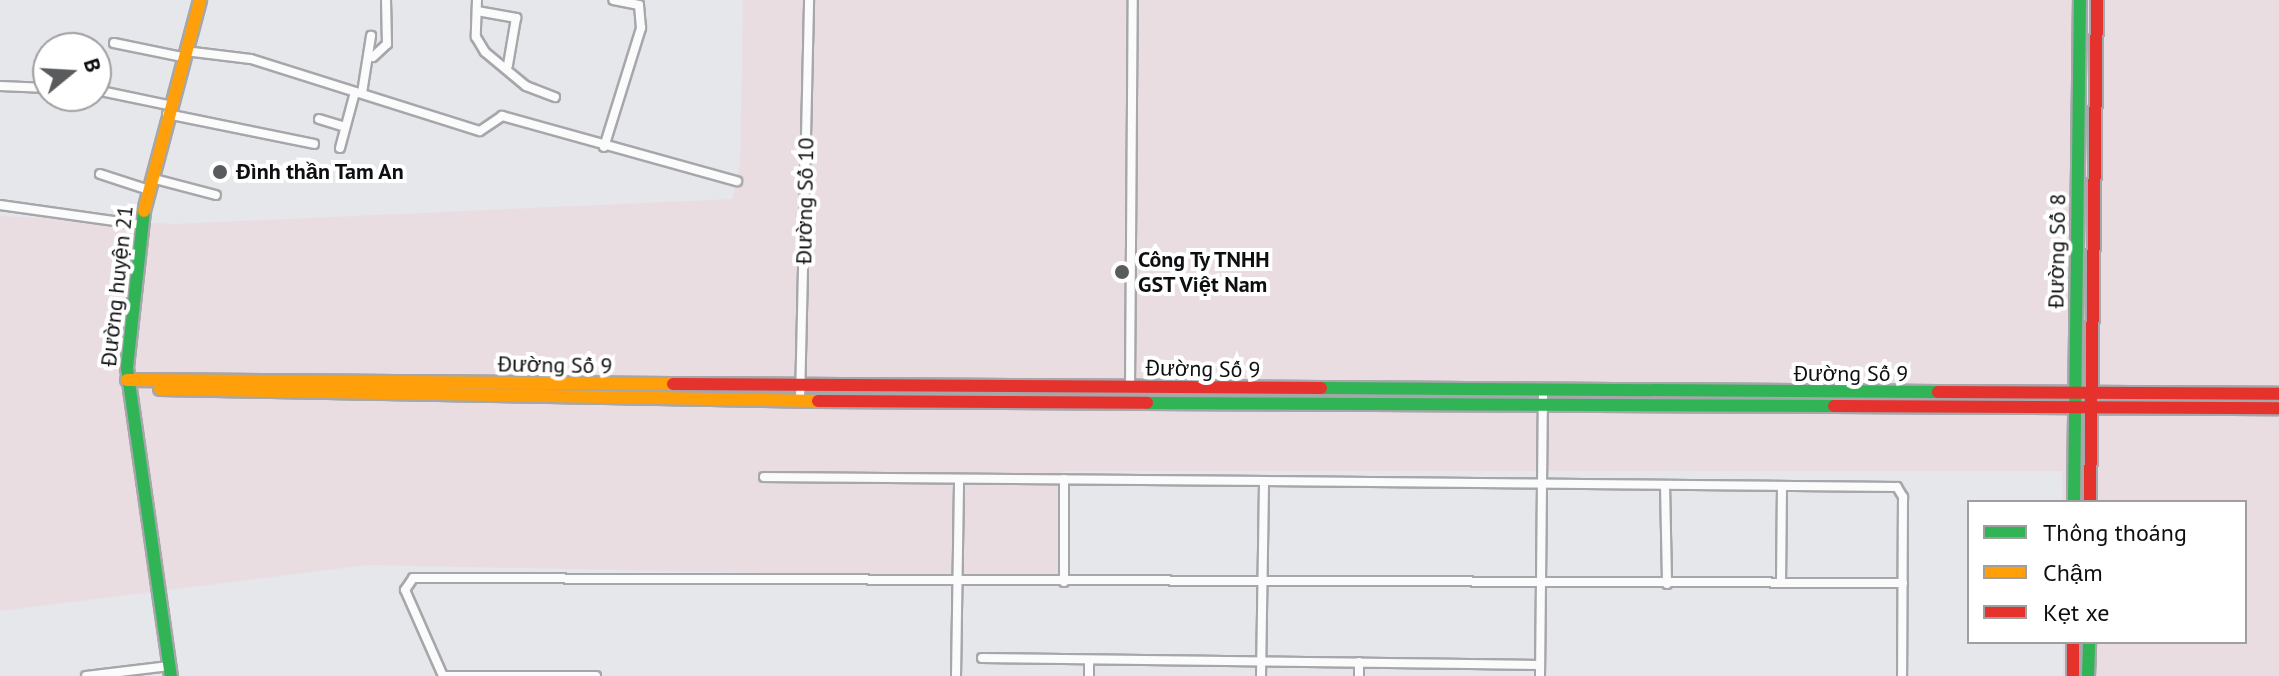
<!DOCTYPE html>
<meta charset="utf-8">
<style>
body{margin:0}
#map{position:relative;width:2279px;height:676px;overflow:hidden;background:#e5e7eb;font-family:"PT Sans",sans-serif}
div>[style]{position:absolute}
.industrial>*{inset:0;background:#eadde2}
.roads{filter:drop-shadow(2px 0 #a6a7ab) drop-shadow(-2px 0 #a6a7ab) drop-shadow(0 2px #a6a7ab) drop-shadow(0 -2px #a6a7ab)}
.street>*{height:8px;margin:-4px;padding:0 4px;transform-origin:4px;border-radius:4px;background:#fbfbfc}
.fast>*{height:12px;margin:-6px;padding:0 6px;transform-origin:6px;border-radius:6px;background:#30b455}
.slow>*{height:12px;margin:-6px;padding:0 6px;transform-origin:6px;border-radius:6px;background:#ff9f0a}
.jam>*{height:12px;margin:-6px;padding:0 6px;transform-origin:6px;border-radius:6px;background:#e5322d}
.dots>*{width:22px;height:22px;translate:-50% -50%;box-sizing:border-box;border:4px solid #fff;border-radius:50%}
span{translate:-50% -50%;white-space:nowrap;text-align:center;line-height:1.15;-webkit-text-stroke:8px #fff;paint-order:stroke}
.poi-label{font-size:22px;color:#0e0f11;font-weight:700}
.left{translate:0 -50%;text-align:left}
.street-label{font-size:22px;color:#0e0f11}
.legend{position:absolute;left:1967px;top:500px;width:280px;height:144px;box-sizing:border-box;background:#fff;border:2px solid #9f9fa0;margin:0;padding:10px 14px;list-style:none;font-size:24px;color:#0e0f11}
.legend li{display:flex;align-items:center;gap:16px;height:40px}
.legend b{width:40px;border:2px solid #9f9fa0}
.north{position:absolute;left:32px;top:32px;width:80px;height:80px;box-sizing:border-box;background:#fff;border:2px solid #9f9fa0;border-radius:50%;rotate:72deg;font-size:22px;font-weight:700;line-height:32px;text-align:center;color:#0e0f11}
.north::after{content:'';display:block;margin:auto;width:28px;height:36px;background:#595b5d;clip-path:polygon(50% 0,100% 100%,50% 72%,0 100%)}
</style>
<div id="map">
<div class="industrial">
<div style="clip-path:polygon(743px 0,2279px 0,2279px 676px,2063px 676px,2063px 642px,2245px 642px,2245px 502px,2063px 502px,2062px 471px,1062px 471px,1059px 579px,367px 565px,0 611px,0 216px,173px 224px,732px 199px,740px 164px)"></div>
</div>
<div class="roads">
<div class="street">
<div style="left:477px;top:0;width:37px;rotate:92deg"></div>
<div style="left:476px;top:37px;width:17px;rotate:59deg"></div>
<div style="left:485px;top:52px;width:53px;rotate:39.7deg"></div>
<div style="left:526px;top:86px;width:31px;rotate:21deg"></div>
<div style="left:477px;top:11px;width:40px;rotate:10deg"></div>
<div style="left:516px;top:18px;width:48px;rotate:99.7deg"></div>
<div style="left:114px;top:43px;width:69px;rotate:11.6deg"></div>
<div style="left:185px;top:51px;width:66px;rotate:6.9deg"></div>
<div style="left:251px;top:59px;width:240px;rotate:17.5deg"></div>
<div style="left:480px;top:131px;width:27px;rotate:-34deg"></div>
<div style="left:502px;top:116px;width:244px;rotate:15.5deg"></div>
<div style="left:373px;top:57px;width:19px;rotate:-43deg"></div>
<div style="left:387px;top:44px;width:44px;rotate:-91.3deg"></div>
<div style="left:0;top:86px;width:48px;rotate:2.4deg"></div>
<div style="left:96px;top:90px;width:74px;rotate:11.8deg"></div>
<div style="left:362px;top:93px;width:58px;rotate:-81deg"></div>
<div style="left:167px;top:114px;width:150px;rotate:11.5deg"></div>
<div style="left:319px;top:119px;width:27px;rotate:17deg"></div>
<div style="left:604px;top:147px;width:125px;rotate:-72.7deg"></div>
<div style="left:641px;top:28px;width:23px;rotate:-95deg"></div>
<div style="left:639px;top:5px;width:26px;rotate:-169deg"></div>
<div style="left:340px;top:148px;width:58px;rotate:-75deg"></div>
<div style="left:100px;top:174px;width:52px;rotate:18.1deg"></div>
<div style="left:151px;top:178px;width:67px;rotate:14.7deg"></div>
<div style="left:0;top:205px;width:143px;rotate:8deg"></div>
<div style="left:1130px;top:388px;width:388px;rotate:-89.6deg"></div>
<div style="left:800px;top:401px;width:401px;rotate:-88.7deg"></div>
<div style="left:764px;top:477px;width:500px;rotate:0.46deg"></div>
<div style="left:1064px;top:479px;width:103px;rotate:90deg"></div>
<div style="left:1665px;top:485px;width:99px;rotate:88.8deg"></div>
<div style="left:1781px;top:583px;width:97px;rotate:-89.4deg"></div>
<div style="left:982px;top:658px;width:558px;rotate:0.72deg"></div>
<div style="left:1359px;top:662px;width:14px;rotate:90deg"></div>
<div style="left:86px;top:676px;width:84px;rotate:-6.9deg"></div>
<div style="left:443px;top:676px;width:94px;rotate:-113.8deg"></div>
<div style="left:405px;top:590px;width:14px;rotate:-56deg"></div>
<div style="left:413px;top:578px;width:1490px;rotate:0.19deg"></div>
<div style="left:443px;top:676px;width:153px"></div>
<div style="left:956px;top:676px;width:197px;rotate:-89.1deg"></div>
<div style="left:1089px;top:676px;width:16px;rotate:-90deg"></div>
<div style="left:1261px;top:676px;width:195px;rotate:-89.1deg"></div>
<div style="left:1264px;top:481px;width:633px;rotate:0.54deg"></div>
<div style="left:1897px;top:487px;width:12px;rotate:59deg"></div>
<div style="left:1903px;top:497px;width:179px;rotate:90.3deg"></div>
<div style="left:1540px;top:676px;width:284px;rotate:-89.4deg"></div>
</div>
<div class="fast">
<div style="left:144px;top:211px;width:158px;rotate:96.2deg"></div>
<div style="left:127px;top:368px;width:311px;rotate:81.9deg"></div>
<div style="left:1321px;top:388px;width:617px;rotate:0.37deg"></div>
<div style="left:1147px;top:403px;width:687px;rotate:0.25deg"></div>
<div style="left:2074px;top:502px;width:502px;rotate:-89.32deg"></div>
<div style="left:2088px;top:676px;width:34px;rotate:-88deg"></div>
</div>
<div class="slow">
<div style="left:144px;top:211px;width:218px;rotate:-75.1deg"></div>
<div style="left:127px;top:380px;width:546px;rotate:0.42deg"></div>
<div style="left:160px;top:389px;width:658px;rotate:1.04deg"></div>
</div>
<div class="jam">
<div style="left:673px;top:384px;width:648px;rotate:0.35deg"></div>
<div style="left:1938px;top:392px;width:341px;rotate:0.3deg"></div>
<div style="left:818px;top:401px;width:329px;rotate:0.3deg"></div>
<div style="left:1834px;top:406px;width:445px;rotate:0.3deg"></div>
<div style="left:2090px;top:502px;width:502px;rotate:-89.2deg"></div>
<div style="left:2073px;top:642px;width:34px;rotate:90deg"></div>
</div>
</div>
<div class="dots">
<div style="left:220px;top:172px;background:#595b5d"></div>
<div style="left:1122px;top:272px;background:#595b5d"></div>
</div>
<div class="poi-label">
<span class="left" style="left:236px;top:172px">Đình thần Tam An</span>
<span class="left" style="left:1138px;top:272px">Công Ty TNHH<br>GST Việt Nam</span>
</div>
<div class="street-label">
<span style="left:805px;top:201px;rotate:-89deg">Đường Số 10</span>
<span style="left:2057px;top:251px;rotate:-89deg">Đường Số 8</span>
<span style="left:117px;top:286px;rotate:-84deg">Đường huyện 21</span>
<span style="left:555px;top:365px;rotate:1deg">Đường Số 9</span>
<span style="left:1203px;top:369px;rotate:1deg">Đường Số 9</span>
<span style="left:1851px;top:374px">Đường Số 9</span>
</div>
<ul class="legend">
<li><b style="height:10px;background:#30b455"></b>Thông thoáng</li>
<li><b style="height:10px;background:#ff9f0a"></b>Chậm</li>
<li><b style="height:10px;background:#e5322d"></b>Kẹt xe</li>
</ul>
<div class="north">B</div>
</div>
